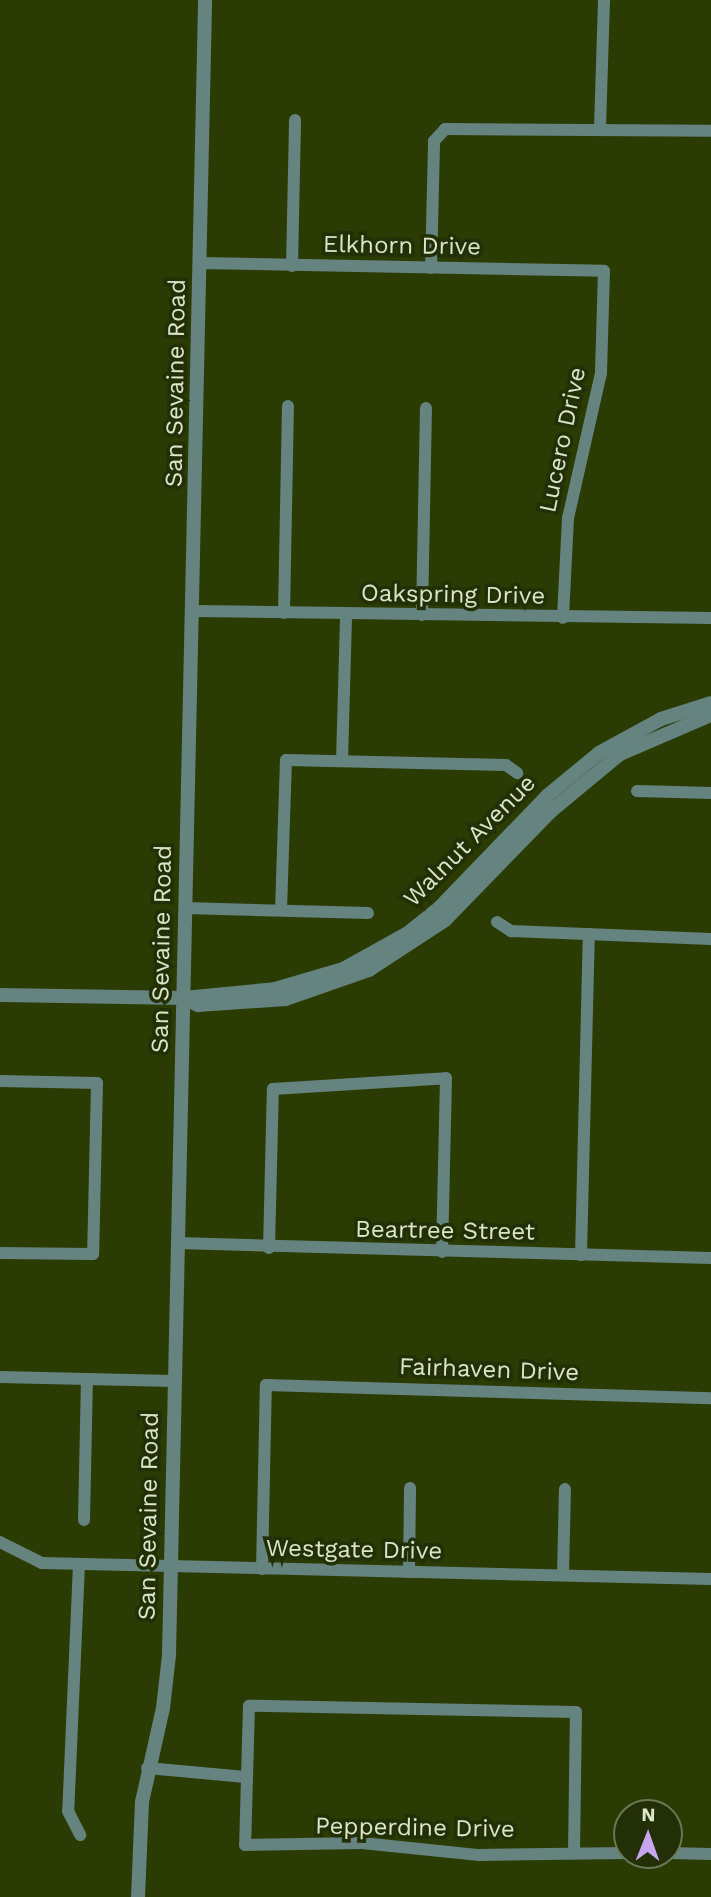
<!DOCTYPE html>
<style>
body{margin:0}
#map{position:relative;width:711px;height:1897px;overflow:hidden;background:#2b3b04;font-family:"Work Sans",sans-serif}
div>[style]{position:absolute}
.minor>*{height:12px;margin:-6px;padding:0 6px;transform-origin:6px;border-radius:6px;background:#65837f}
.tertiary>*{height:14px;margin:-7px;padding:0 7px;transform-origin:7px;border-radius:7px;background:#65837f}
span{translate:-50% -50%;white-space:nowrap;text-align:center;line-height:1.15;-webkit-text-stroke:7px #232f07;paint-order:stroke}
.street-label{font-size:24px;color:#dae5c9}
.north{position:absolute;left:613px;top:1799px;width:70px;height:70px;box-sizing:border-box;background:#232f07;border:2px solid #6c7855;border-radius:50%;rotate:1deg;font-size:19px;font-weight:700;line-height:28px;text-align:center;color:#dae5c9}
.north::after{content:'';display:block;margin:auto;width:24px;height:32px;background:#c7a6ef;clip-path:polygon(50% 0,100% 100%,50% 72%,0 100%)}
</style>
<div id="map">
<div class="minor">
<div style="left:600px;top:128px;width:128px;rotate:-88.2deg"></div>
<div style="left:200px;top:263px;width:404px;rotate:1.1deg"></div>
<div style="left:604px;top:271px;width:102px;rotate:91.7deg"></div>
<div style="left:601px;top:373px;width:149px;rotate:102.8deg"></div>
<div style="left:568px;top:518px;width:100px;rotate:92.9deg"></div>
<div style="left:292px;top:266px;width:146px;rotate:-88.8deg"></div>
<div style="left:431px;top:268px;width:127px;rotate:-88.6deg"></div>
<div style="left:434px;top:141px;width:16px;rotate:-47deg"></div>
<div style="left:445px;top:129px;width:266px;rotate:0.4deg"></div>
<div style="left:195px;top:611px;width:516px;rotate:0.78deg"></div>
<div style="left:284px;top:613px;width:207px;rotate:-88.9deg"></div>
<div style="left:422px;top:615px;width:207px;rotate:-88.9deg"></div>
<div style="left:342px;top:761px;width:147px;rotate:-88.4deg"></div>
<div style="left:637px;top:791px;width:74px;rotate:1.5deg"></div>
<div style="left:185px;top:908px;width:183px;rotate:1.6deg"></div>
<div style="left:281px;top:910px;width:150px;rotate:-88.1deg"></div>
<div style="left:286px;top:760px;width:220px;rotate:1.3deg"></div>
<div style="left:506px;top:765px;width:14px;rotate:36deg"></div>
<div style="left:497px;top:922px;width:17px;rotate:33deg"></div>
<div style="left:511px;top:931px;width:200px;rotate:2.3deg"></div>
<div style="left:0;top:1081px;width:97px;rotate:1.2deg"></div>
<div style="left:97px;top:1083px;width:171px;rotate:91.3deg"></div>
<div style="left:93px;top:1254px;width:93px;rotate:-179.4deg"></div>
<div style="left:178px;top:1243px;width:533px;rotate:1.61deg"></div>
<div style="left:269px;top:1248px;width:159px;rotate:-88.6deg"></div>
<div style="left:273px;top:1089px;width:173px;rotate:-3.6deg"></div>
<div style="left:446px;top:1078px;width:174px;rotate:91.3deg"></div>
<div style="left:581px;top:1255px;width:321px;rotate:-88.6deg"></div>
<div style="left:0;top:1377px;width:174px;rotate:1.3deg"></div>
<div style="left:84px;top:1520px;width:141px;rotate:-88.8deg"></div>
<div style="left:0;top:1542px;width:47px;rotate:26.6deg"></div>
<div style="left:42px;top:1563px;width:669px;rotate:1.37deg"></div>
<div style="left:79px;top:1564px;width:247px;rotate:92.5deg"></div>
<div style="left:68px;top:1811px;width:27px;rotate:63deg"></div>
<div style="left:262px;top:1569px;width:184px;rotate:-88.8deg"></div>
<div style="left:266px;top:1385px;width:445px;rotate:1.7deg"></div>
<div style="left:409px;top:1572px;width:84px;rotate:-89.3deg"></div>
<div style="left:563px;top:1575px;width:86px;rotate:-88.7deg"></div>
<div style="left:147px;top:1768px;width:99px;rotate:5.2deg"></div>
<div style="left:574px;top:1852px;width:140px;rotate:-89.2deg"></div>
<div style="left:576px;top:1712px;width:327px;rotate:-178.9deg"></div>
<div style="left:249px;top:1706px;width:139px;rotate:91.6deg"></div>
<div style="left:245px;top:1845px;width:117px;rotate:-1deg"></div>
<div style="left:362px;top:1843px;width:118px;rotate:5.9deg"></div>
<div style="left:479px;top:1855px;width:148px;rotate:-0.8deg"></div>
<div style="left:669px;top:1853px;width:42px;rotate:1.4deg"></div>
</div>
<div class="tertiary">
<div style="left:0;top:995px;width:184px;rotate:0.9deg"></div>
<div style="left:184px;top:998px;width:91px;rotate:-5.6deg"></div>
<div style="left:275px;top:989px;width:71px;rotate:-16.4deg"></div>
<div style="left:343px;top:969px;width:74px;rotate:-29deg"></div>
<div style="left:408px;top:933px;width:38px;rotate:-39deg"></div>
<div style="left:438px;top:909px;width:157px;rotate:-46deg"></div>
<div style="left:547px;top:796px;width:67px;rotate:-39.6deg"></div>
<div style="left:599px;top:753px;width:71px;rotate:-28.7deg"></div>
<div style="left:661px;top:719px;width:52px;rotate:-17.7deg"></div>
<div style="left:184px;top:998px;width:16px;rotate:27deg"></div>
<div style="left:198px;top:1005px;width:88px;rotate:-3.9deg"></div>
<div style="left:286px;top:999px;width:88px;rotate:-19.3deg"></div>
<div style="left:369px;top:970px;width:91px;rotate:-33.3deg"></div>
<div style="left:445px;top:920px;width:152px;rotate:-45.8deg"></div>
<div style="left:551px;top:811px;width:89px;rotate:-39.6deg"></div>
<div style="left:620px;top:754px;width:99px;rotate:-23.2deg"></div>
<div style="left:138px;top:1897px;width:95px;rotate:-87.6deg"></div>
<div style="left:142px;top:1802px;width:96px;rotate:-77.4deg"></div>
<div style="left:163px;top:1708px;width:53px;rotate:-83.5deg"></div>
<div style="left:169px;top:1655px;width:1655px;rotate:-88.75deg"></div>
</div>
<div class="street-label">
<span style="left:402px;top:246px;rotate:1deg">Elkhorn Drive</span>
<span style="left:176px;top:383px;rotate:-89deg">San Sevaine Road</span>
<span style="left:563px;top:440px;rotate:-78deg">Lucero Drive</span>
<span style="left:453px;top:595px;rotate:1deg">Oakspring Drive</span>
<span style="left:470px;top:841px;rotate:-45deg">Walnut Avenue</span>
<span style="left:162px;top:949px;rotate:-89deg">San Sevaine Road</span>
<span style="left:445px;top:1231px;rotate:1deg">Beartree Street</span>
<span style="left:489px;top:1370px;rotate:2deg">Fairhaven Drive</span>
<span style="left:149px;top:1516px;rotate:-89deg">San Sevaine Road</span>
<span style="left:354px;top:1550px;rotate:1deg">Westgate Drive</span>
<span style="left:415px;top:1828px;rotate:1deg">Pepperdine Drive</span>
</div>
<div class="north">N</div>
</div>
